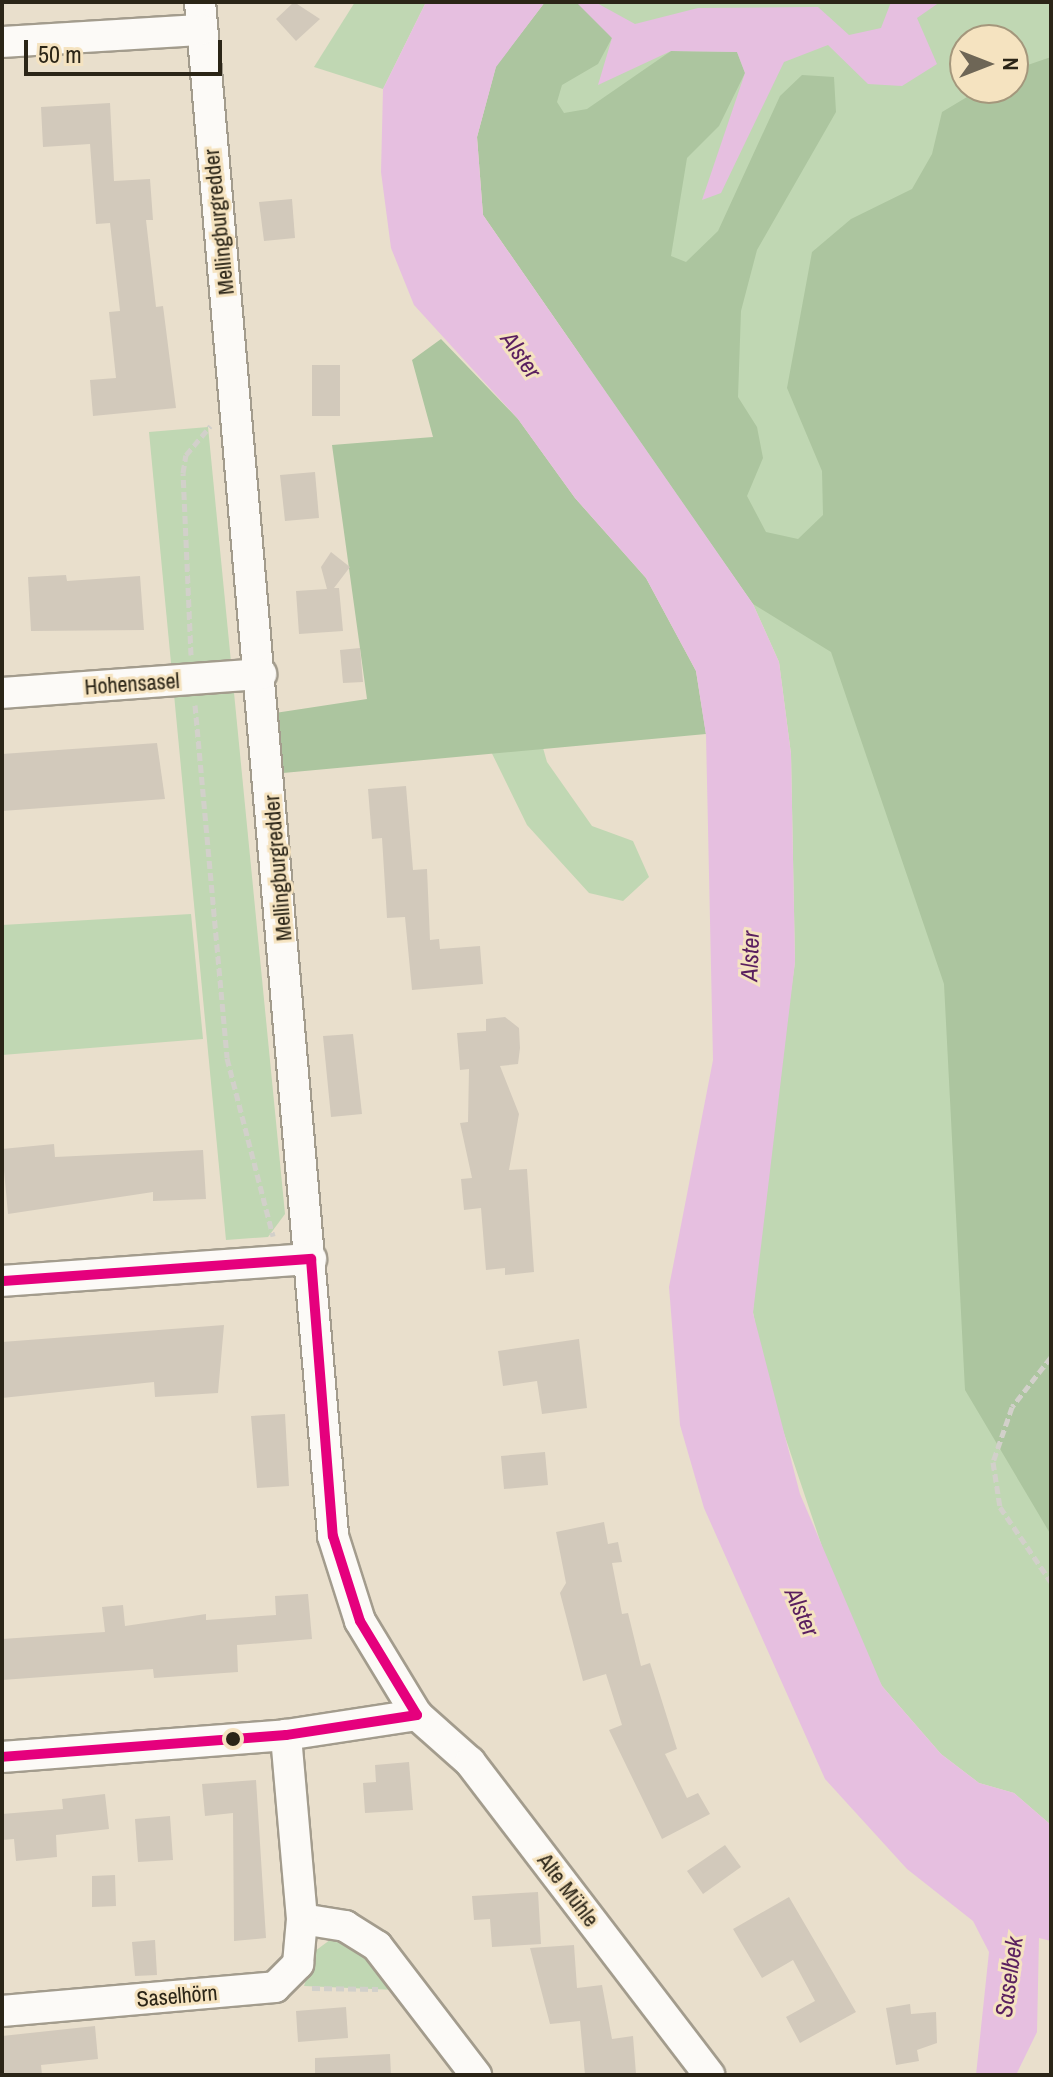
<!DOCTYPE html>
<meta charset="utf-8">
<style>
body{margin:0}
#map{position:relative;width:1053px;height:2077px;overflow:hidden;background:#e9dfcc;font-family:"Archivo Narrow",sans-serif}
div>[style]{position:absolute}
.green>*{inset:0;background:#c0d7b3}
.forest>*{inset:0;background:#acc59f}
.water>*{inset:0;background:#e6bfe0}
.building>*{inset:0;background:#d2c9bb}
.path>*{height:5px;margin-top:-2.5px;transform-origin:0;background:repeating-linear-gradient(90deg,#d2d0ca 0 8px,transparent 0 12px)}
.roads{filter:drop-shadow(2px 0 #a39c8d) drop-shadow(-2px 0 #a39c8d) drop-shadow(0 2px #a39c8d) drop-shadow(0 -2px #a39c8d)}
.street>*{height:30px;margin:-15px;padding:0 15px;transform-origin:15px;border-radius:15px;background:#fcfaf7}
.bus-1>*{height:10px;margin:-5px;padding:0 5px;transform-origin:5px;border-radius:5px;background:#e5007d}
.dots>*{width:22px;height:22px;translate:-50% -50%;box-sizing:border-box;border:4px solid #f5e3c0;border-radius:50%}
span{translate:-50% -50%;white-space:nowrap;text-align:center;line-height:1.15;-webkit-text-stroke:6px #f5e3c0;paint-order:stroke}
.street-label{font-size:22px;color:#2b2517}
.water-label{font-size:24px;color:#5a1f5f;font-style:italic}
.frame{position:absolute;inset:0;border:4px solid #2b2517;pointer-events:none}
.north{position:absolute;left:949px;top:24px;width:80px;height:80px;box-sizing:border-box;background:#f5e3c0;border:2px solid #a4977c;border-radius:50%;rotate:90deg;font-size:22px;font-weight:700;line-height:32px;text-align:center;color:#2b2517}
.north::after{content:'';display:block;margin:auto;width:28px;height:36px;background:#6e6656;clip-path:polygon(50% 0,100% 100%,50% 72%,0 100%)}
.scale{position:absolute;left:24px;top:40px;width:198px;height:36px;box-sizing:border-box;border:4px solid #2b2517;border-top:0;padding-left:10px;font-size:24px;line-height:28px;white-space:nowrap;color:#2b2517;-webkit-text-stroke:6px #f5e3c0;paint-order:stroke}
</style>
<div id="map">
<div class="green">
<div style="clip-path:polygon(355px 2px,426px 2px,383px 89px,314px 67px)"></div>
<div style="clip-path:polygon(evenodd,545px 2px,1051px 2px,1051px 1825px,1014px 1793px,979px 1783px,941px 1754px,882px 1686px,845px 1615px,765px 1377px,753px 1312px,756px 1245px,795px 962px,791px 754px,779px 662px,753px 604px,583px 362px,545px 2px,965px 40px,1013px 40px,1013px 88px,965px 88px,965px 40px)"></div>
<div style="clip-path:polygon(208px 427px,285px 1214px,268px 1237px,226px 1240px,149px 432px)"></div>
<div style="clip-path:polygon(529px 698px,547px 762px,592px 826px,633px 841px,649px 877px,623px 901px,589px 893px,527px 825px,479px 727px)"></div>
<div style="clip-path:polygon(191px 914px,203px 1039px,2px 1055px,2px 925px)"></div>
<div style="clip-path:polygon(338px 1934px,367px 1950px,396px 1990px,304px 1986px,315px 1951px)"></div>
</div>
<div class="forest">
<div style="clip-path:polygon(545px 2px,582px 2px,612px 38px,598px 64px,562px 85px,557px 102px,564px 113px,587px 109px,671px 51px,737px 52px,745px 73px,719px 126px,687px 158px,671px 256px,686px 262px,718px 231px,780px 96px,802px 75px,834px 77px,836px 112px,757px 250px,741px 311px,738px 397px,757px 427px,763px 458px,747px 496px,766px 532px,798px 539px,823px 515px,822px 471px,787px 388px,812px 252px,851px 219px,912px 189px,932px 154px,942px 112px,982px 88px,1013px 88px,1013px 70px,1051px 57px,1051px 1535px,965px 1390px,944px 984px,831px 652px,753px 604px,483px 215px,477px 137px,496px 66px)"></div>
<div style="clip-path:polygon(441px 339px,518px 419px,575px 498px,646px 578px,696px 671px,706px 734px,283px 773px,275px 713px,367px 699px,332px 445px,433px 437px,412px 360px)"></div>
</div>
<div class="water">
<div style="clip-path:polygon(426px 2px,545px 2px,496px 67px,477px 137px,483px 215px,753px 604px,779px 662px,791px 754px,795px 962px,753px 1313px,800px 1494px,882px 1686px,941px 1754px,979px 1783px,1014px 1793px,1051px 1825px,1051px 1941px,1039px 1938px,1037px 2032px,1016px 2075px,976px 2075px,989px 1952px,973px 1921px,907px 1869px,825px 1779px,704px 1508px,680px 1425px,669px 1287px,713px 1060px,706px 735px,696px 671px,646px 578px,575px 498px,518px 419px,414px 305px,391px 248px,381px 172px,383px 89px)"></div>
<div style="clip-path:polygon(576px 2px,595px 2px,635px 24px,698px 8px,818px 7px,849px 35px,881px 28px,891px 2px,940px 2px,917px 18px,937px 64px,902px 86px,868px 84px,828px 45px,784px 62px,721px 193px,702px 200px,745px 73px,737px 52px,671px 51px,598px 85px,612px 38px)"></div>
</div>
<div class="building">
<div style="clip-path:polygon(294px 2px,320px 19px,296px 41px,276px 19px)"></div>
<div style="clip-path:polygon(110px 103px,114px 181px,150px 179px,153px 220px,146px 220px,156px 307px,163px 306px,176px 408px,93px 416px,90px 380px,116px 378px,109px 312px,120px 311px,110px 223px,96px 224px,90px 144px,43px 147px,41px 107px)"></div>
<div style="clip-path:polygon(292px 199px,295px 238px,264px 241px,259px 202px)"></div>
<div style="clip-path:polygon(312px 365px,340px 365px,340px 416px,312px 416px)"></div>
<div style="clip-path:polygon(315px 472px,319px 518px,285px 521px,280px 475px)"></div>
<div style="clip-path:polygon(331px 552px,350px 567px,334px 588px,339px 588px,343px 631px,299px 634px,296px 591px,327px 589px,321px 567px)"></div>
<div style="clip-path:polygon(66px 575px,67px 581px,140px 576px,144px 630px,31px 631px,28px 577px)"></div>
<div style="clip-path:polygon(360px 648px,363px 682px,343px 683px,340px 650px)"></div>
<div style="clip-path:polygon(157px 743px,165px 799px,2px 811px,2px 754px)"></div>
<div style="clip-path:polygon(406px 786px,413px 870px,427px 869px,430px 940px,439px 939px,440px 949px,480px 946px,483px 984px,412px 990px,405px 917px,387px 918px,382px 838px,372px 839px,368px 789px)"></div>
<div style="clip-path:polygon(505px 1017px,519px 1028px,520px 1048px,518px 1064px,500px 1066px,519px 1114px,509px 1170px,527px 1169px,534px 1272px,505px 1275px,505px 1268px,486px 1270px,481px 1208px,464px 1210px,461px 1179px,472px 1178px,460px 1123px,468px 1122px,469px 1069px,460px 1070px,457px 1033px,486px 1031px,486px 1019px)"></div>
<div style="clip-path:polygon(353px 1034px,362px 1114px,331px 1117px,323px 1036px)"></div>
<div style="clip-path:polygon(54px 1144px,55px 1157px,203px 1150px,206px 1199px,153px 1201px,153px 1192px,8px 1214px,2px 1149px)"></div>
<div style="clip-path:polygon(224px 1325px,218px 1393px,155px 1397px,154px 1382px,2px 1398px,2px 1342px)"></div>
<div style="clip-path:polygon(579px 1339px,587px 1408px,542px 1414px,537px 1381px,503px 1386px,498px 1351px)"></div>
<div style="clip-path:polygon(285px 1414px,289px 1486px,257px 1488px,251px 1416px)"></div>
<div style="clip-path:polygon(545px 1452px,548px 1485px,504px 1489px,501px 1456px)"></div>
<div style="clip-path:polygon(604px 1522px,608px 1544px,618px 1542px,622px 1562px,612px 1563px,622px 1614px,628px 1613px,641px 1666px,650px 1663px,677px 1749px,665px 1754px,687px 1798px,698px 1793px,710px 1814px,662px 1839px,609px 1730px,622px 1725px,606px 1674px,583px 1681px,560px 1593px,566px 1583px,556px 1532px)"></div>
<div style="clip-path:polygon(308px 1594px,312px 1639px,237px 1645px,238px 1672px,154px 1678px,153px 1669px,2px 1680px,2px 1639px,105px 1632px,102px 1607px,123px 1605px,125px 1626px,206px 1614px,206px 1620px,276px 1615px,275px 1596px)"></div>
<div style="clip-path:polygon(409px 1762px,413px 1810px,365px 1813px,363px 1783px,376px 1782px,375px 1765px)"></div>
<div style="clip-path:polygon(256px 1780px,266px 1938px,234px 1941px,233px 1813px,205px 1816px,202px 1784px)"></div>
<div style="clip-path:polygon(105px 1794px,109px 1829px,56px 1835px,57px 1857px,16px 1861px,14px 1839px,2px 1840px,2px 1814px,63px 1809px,62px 1799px)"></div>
<div style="clip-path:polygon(170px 1816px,173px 1860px,138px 1862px,135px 1819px)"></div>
<div style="clip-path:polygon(725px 1845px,741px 1867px,703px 1894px,687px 1871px)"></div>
<div style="clip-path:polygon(115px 1875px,116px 1906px,92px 1907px,92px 1876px)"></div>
<div style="clip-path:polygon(538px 1892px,541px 1944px,492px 1947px,490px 1919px,474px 1920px,472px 1896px)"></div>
<div style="clip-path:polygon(789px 1897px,856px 2012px,800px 2043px,786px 2017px,815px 2001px,793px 1960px,762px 1978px,733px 1929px)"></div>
<div style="clip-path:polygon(155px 1940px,157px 1975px,135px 1976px,132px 1942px)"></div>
<div style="clip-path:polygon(574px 1945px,577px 1988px,602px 1985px,612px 2039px,633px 2036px,636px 2074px,585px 2075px,580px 2021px,550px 2024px,530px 1948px)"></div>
<div style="clip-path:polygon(910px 2004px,911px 2014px,936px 2012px,937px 2043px,917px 2050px,919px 2061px,896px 2065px,886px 2008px)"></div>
<div style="clip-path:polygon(346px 2007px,348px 2038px,298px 2042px,296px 2011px)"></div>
<div style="clip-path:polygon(95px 2026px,98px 2059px,41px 2065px,42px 2075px,2px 2075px,2px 2036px)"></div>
<div style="clip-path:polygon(390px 2054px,391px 2075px,315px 2075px,315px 2058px)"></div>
</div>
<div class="path">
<div style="left:191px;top:655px;width:182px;rotate:-92.5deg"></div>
<div style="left:183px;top:473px;width:18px;rotate:-81deg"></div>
<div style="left:186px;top:455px;width:38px;rotate:-50deg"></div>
<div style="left:195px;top:705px;width:354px;rotate:84.8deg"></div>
<div style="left:227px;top:1058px;width:184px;rotate:75.5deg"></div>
<div style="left:1051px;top:1357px;width:63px;rotate:128deg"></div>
<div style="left:1012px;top:1407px;width:58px;rotate:109.1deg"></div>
<div style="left:993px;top:1462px;width:46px;rotate:81.2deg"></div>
<div style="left:1000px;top:1507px;width:91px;rotate:55.8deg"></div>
<div style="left:312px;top:1988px;width:66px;rotate:0.9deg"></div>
</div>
<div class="roads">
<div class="street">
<div style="left:200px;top:2px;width:1540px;rotate:85.04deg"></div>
<div style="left:333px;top:1536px;width:89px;rotate:72.4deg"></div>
<div style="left:360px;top:1621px;width:110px;rotate:58.8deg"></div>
<div style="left:417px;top:1715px;width:71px;rotate:41.6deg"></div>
<div style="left:470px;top:1762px;width:394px;rotate:52.6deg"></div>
<div style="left:2px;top:42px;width:199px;rotate:-3.5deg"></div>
<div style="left:2px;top:693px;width:260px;rotate:-4.2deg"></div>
<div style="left:2px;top:1281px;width:310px;rotate:-4.1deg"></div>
<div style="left:2px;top:1757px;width:285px;rotate:-4.4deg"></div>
<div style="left:286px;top:1735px;width:133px;rotate:-8.7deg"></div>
<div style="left:302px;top:1919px;width:44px;rotate:9.2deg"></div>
<div style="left:345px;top:1926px;width:38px;rotate:32deg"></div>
<div style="left:377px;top:1946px;width:163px;rotate:52.5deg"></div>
<div style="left:2px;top:2011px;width:274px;rotate:-5deg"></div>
<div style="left:275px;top:1987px;width:33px;rotate:-45deg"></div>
<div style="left:298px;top:1964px;width:45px;rotate:-84.9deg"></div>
<div style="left:302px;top:1919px;width:185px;rotate:-95deg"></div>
</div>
</div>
<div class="bus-1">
<div style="left:2px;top:1281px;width:310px;rotate:-4.1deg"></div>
<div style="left:311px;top:1259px;width:278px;rotate:85.5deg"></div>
<div style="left:333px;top:1536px;width:89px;rotate:72.4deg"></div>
<div style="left:360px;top:1621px;width:110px;rotate:58.8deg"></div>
<div style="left:417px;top:1715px;width:133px;rotate:171.3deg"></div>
<div style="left:286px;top:1735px;width:285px;rotate:175.6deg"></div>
</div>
<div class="dots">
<div style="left:233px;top:1739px;background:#2b2517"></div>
</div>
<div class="street-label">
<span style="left:219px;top:222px;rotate:-96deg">Mellingburgredder</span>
<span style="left:132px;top:684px;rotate:-4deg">Hohensasel</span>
<span style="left:278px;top:868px;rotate:-95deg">Mellingburgredder</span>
<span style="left:568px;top:1890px;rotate:53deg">Alte Mühle</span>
<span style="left:177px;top:1996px;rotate:-5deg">Saselhörn</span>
</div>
<div class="water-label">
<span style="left:521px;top:355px;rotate:55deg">Alster</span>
<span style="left:750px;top:956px;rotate:-88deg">Alster</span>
<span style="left:802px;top:1612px;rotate:66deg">Alster</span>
<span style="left:1009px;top:1977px;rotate:-82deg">Saselbek</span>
</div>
<div class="frame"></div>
<div class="north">N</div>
<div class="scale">50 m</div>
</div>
